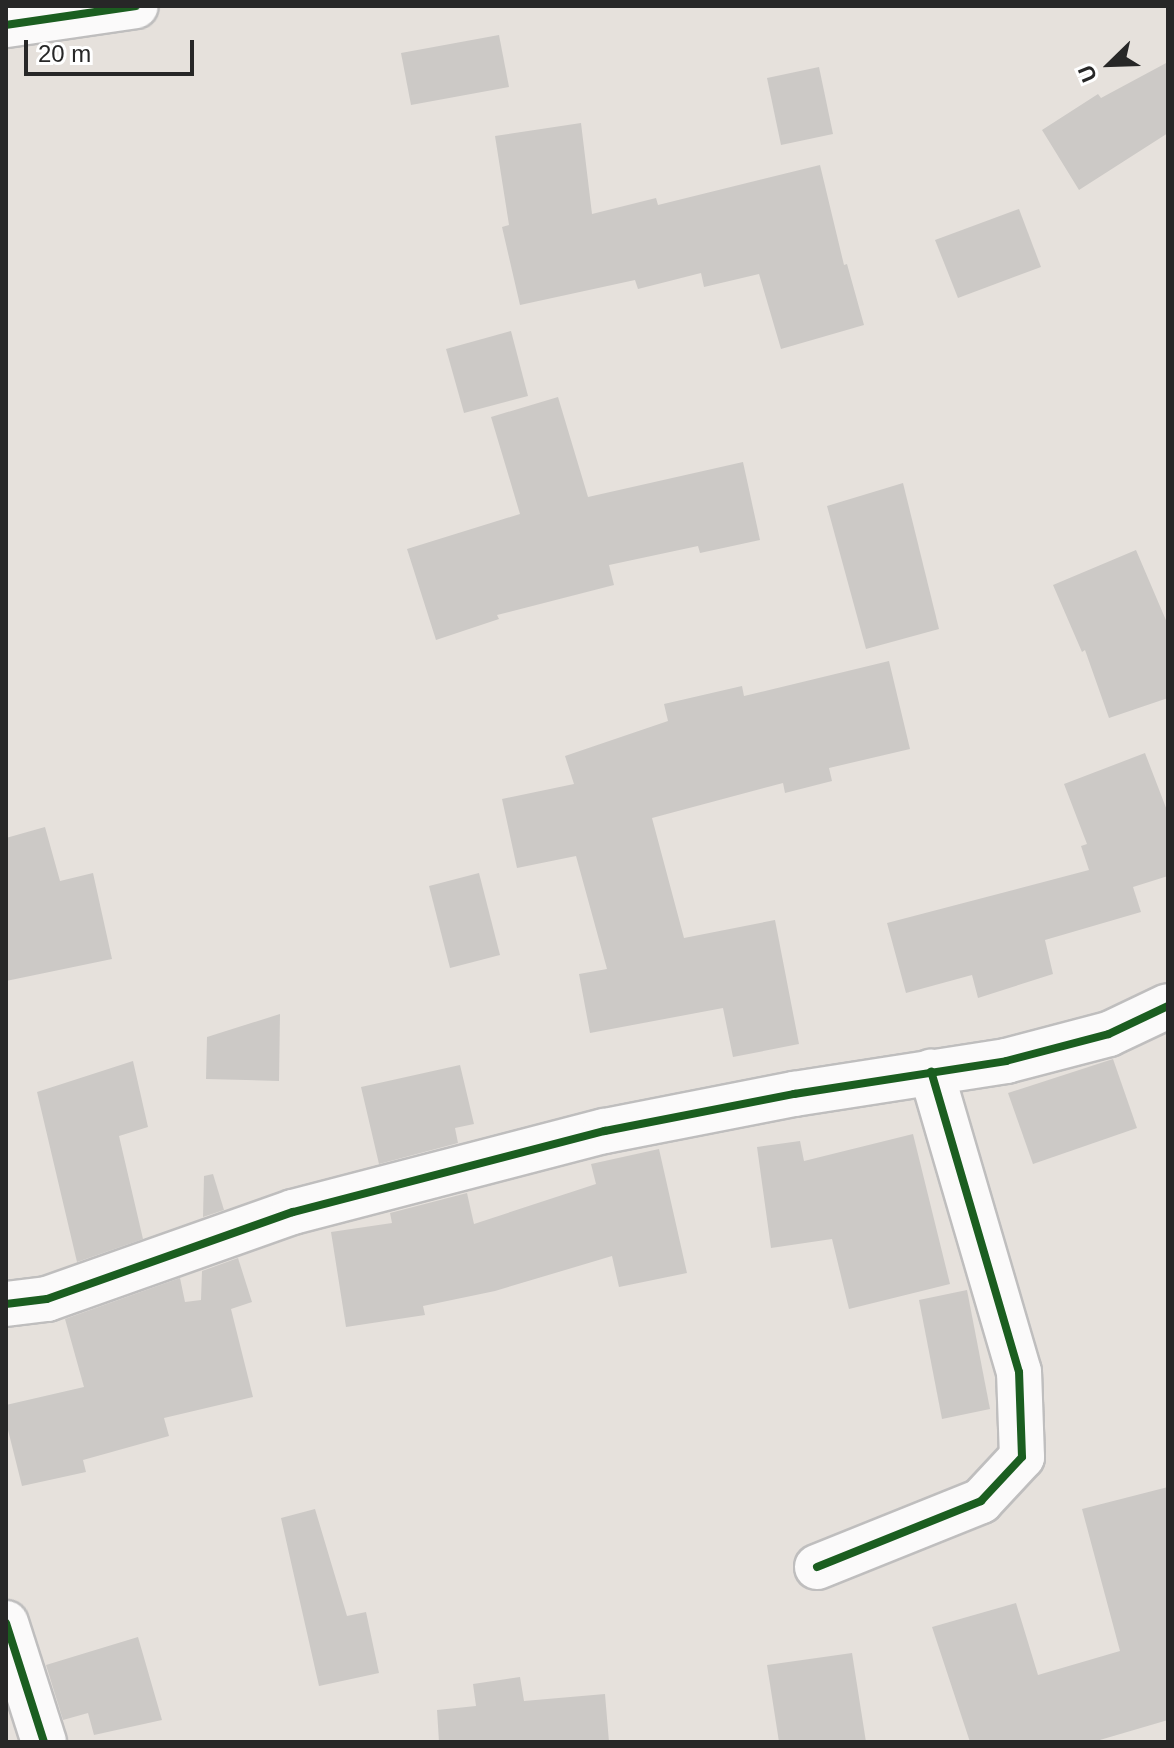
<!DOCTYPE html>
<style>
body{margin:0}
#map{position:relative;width:1174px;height:1748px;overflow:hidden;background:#e6e1dc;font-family:Arial,sans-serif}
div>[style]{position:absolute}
.building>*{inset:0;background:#ccc9c6}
.roads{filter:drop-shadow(2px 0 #bfbebe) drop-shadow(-2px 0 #bfbebe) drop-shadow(0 2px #bfbebe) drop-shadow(0 -2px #bfbebe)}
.street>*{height:44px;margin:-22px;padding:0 22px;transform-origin:22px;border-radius:22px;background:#fbfafa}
.cycleway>*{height:8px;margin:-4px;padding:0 4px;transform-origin:4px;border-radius:4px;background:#1b5e20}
span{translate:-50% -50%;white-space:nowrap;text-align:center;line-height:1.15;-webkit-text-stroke:8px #fff;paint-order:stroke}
.frame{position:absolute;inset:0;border:8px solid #272727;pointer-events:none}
.north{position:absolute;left:1070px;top:24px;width:80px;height:80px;-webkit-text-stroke:6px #fff;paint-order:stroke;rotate:247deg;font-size:22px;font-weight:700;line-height:32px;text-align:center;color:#272727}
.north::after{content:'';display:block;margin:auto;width:28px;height:36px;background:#272727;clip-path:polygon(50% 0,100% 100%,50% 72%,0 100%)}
.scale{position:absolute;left:24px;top:40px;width:170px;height:36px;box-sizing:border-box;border:4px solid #272727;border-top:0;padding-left:10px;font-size:24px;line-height:28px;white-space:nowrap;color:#272727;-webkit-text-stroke:6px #fff;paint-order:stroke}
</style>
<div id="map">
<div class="building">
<div style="clip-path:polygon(499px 35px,509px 87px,411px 105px,401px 53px)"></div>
<div style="clip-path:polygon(1168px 62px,1168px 133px,1079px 190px,1042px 130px,1098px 94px,1101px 98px)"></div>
<div style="clip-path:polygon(819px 67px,833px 134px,781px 145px,767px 78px)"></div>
<div style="clip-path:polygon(581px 123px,592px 214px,656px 198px,658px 205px,820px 165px,844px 265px,847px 264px,864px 325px,781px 349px,759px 274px,704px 287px,701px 273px,638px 289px,635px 280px,520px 305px,502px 227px,509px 225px,495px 136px)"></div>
<div style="clip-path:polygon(1019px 209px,1041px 267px,958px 298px,935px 240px)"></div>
<div style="clip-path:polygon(511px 331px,528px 396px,464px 413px,446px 349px)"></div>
<div style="clip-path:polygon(558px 397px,588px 497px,743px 462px,760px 540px,700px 553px,698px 546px,609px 565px,614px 585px,497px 615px,499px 619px,436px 640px,407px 549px,520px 514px,491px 417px)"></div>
<div style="clip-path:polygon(903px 483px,939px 629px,866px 649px,827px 506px)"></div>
<div style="clip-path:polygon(1136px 550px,1168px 625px,1168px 698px,1109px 718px,1085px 650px,1082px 652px,1053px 585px)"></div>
<div style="clip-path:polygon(889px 661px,910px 749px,829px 768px,832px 781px,785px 793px,783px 783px,652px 818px,684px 938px,775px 920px,799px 1044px,733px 1057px,723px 1008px,590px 1033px,579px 974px,607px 969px,576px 856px,517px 868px,502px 799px,574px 784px,565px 756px,668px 721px,664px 704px,742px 686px,744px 696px)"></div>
<div style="clip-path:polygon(1145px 753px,1168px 813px,1168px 876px,1133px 887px,1141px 912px,1045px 940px,1053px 974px,978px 998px,972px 975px,906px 993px,887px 923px,1089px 870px,1081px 846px,1087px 844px,1064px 784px)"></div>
<div style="clip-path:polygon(45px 827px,60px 881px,93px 873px,112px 959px,6px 981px,6px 838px)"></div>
<div style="clip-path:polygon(479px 873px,500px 955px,450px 968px,429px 886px)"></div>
<div style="clip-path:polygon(280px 1014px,279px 1081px,206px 1079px,207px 1037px)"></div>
<div style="clip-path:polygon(1113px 1059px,1137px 1128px,1033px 1164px,1008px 1093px)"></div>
<div style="clip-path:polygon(133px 1061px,148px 1127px,119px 1136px,143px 1239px,77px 1262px,37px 1092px)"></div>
<div style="clip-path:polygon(460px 1065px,474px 1124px,455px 1128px,458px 1143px,379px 1164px,361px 1087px)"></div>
<div style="clip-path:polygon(913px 1134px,950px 1284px,849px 1309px,832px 1239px,771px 1248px,757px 1147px,800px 1141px,804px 1161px)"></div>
<div style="clip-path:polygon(659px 1149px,687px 1273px,619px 1287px,612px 1256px,495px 1291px,423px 1306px,425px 1315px,346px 1327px,331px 1232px,392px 1223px,390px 1213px,467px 1193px,474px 1224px,596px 1184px,591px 1164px)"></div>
<div style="clip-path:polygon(213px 1174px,224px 1210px,203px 1217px,204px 1176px)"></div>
<div style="clip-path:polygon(238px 1258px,252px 1302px,231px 1309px,253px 1397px,164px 1418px,169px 1436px,83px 1460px,86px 1472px,22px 1486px,6px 1422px,6px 1405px,84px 1387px,65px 1319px,180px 1278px,185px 1302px,201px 1300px,202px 1271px)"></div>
<div style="clip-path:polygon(967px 1290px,990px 1409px,942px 1419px,919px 1300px)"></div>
<div style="clip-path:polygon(1168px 1487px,1168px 1720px,1093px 1742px,970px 1742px,932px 1627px,1016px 1603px,1038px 1675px,1120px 1651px,1082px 1509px)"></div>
<div style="clip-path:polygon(315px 1509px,347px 1616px,366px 1612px,379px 1673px,319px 1686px,281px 1518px)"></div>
<div style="clip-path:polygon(138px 1637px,162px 1720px,94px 1735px,88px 1713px,63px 1720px,46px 1665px)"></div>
<div style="clip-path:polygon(852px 1653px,866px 1742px,779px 1742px,767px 1665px)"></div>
<div style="clip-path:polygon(520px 1677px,524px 1701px,605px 1694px,609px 1742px,439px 1742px,437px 1710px,476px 1706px,473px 1684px)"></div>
</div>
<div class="roads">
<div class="street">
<div style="left:6px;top:25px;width:131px;rotate:-8.3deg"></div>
<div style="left:6px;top:1304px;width:41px;rotate:-7deg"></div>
<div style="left:47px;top:1299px;width:261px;rotate:-19.5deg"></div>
<div style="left:293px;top:1212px;width:322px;rotate:-14.6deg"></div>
<div style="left:605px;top:1131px;width:193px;rotate:-11.1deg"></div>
<div style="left:794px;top:1094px;width:215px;rotate:-8.8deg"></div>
<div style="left:1006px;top:1061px;width:106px;rotate:-14.7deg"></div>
<div style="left:1109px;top:1034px;width:65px;rotate:-25.4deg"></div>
<div style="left:817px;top:1567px;width:177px;rotate:-21.9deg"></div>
<div style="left:981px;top:1501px;width:60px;rotate:-47deg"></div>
<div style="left:1022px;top:1457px;width:85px;rotate:-92deg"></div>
<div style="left:1019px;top:1372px;width:313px;rotate:-106.3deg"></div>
<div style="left:6px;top:1623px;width:125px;rotate:72.3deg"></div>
</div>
</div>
<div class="cycleway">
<div style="left:6px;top:25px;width:131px;rotate:-8.3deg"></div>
<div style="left:6px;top:1304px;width:41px;rotate:-7deg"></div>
<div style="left:47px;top:1299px;width:261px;rotate:-19.5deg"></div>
<div style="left:293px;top:1212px;width:322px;rotate:-14.6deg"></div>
<div style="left:605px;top:1131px;width:193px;rotate:-11.1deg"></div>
<div style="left:794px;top:1094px;width:215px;rotate:-8.8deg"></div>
<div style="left:1006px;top:1061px;width:106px;rotate:-14.7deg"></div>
<div style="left:1109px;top:1034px;width:65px;rotate:-25.4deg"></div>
<div style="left:817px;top:1567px;width:177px;rotate:-21.9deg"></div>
<div style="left:981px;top:1501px;width:60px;rotate:-47deg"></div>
<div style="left:1022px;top:1457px;width:85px;rotate:-92deg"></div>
<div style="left:1019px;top:1372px;width:313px;rotate:-106.3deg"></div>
<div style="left:6px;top:1623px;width:125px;rotate:72.3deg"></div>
</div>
<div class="frame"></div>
<div class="north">U</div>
<div class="scale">20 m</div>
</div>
